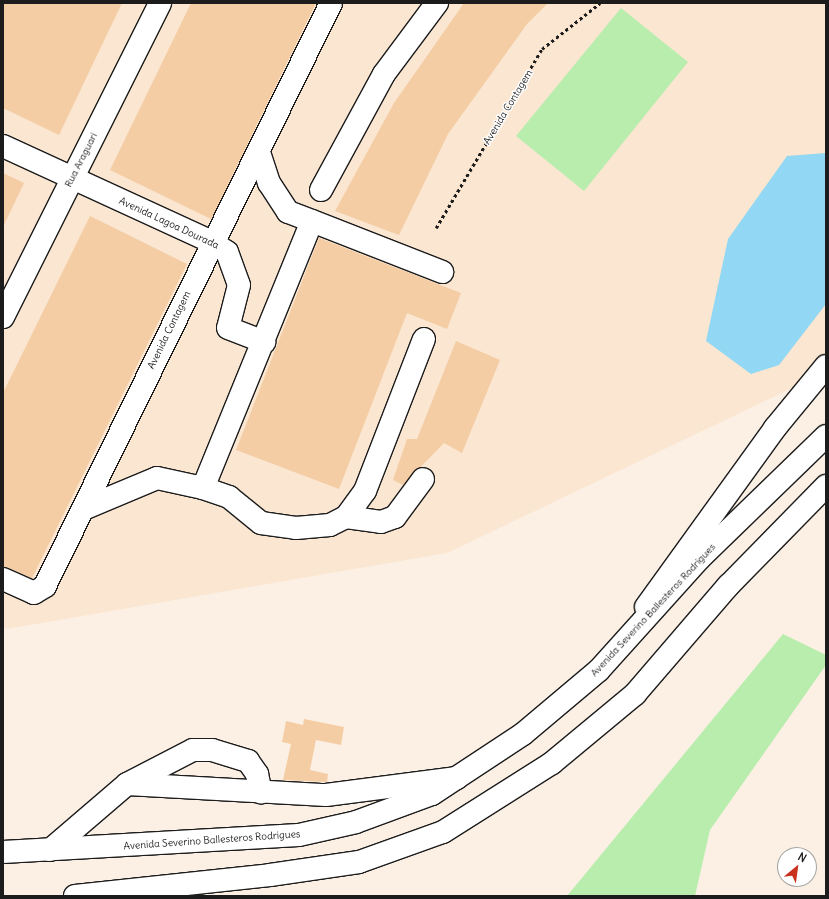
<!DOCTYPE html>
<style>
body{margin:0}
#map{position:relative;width:829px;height:899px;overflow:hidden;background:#fcf0e4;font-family:Delius,sans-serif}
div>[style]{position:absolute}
.built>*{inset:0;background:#fae6d1}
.green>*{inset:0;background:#b8edae}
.water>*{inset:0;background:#92d8f4}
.building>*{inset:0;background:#f4cda4}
.path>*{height:2.5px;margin-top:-1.25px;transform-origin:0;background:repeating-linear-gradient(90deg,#1c1c1c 0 3px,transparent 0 6px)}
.roads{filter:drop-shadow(1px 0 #1c1c1c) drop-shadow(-1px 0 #1c1c1c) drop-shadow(0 1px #1c1c1c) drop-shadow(0 -1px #1c1c1c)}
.minor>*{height:22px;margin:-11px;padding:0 11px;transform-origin:11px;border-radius:11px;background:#fff}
.major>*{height:22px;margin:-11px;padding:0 11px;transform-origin:11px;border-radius:11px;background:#fff}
span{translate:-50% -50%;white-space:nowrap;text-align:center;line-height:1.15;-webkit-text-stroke:3px #fff;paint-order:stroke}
.street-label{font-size:10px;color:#1c1c1c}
.frame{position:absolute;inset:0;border:4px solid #1c1c1c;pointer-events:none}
.north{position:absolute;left:777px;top:847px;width:40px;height:40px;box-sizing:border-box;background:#fff;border:1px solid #a4a4a4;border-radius:50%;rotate:29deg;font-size:11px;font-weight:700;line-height:16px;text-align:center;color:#1c1c1c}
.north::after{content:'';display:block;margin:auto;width:14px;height:18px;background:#c8321e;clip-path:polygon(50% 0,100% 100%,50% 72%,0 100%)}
</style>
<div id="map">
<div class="built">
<div style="clip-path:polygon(3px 3px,826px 3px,826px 372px,447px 553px,7px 629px,3px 627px)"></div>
</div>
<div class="green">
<div style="clip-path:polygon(621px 8px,688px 62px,584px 191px,516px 136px)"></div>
<div style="clip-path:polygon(783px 634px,826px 655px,826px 665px,710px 830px,695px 896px,567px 896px)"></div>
</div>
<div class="water">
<div style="clip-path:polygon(826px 153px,826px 304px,779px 365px,751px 374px,706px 341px,728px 239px,787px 156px)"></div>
</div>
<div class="building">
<div style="clip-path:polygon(3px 3px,122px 3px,59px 135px,3px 108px)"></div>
<div style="clip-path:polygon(191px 3px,316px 3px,211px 219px,110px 170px)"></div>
<div style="clip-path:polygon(464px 3px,548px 3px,527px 24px,448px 134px,399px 235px,335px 211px,394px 103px)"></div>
<div style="clip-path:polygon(3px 173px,24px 183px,3px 227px)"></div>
<div style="clip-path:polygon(90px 216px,187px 264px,32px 578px,3px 566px,3px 393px)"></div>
<div style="clip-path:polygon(319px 238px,461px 293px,447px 329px,407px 313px,339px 489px,236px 450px)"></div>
<div style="clip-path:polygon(456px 341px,500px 360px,462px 453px,444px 443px,403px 485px,393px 480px,407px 439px,417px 439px)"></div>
<div style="clip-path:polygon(304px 719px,344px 727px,341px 745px,316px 740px,310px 770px,328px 774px,327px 782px,283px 780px,291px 744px,282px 742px,286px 721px,303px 725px)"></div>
</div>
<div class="path">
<div style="left:436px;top:228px;width:208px;rotate:-59.4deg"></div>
<div style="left:542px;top:49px;width:74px;rotate:-38.4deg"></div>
</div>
<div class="roads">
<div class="minor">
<div style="left:3px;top:146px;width:230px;rotate:24.7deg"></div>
<div style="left:212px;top:242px;width:18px;rotate:34deg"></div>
<div style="left:227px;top:252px;width:35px;rotate:70deg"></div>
<div style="left:239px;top:285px;width:44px;rotate:104.3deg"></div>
<div style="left:228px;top:328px;width:39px;rotate:21deg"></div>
<div style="left:321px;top:190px;width:132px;rotate:-61.5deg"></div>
<div style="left:384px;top:74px;width:89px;rotate:-53.3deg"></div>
<div style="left:312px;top:221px;width:140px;rotate:21.4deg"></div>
<div style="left:3px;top:317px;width:351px;rotate:-63.4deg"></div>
<div style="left:203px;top:488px;width:288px;rotate:-67.8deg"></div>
<div style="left:312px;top:221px;width:26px;rotate:-159deg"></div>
<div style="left:288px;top:212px;width:35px;rotate:-123deg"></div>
<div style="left:269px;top:183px;width:32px;rotate:-108deg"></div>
<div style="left:83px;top:509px;width:80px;rotate:-22.7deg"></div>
<div style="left:157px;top:478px;width:47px;rotate:12.3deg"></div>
<div style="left:203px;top:488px;width:28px;rotate:19deg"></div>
<div style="left:229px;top:497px;width:41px;rotate:39.1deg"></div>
<div style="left:261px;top:523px;width:35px;rotate:8deg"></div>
<div style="left:296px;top:528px;width:34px;rotate:-5deg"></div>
<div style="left:330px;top:525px;width:18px;rotate:-27deg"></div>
<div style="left:346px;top:517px;width:32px;rotate:-54deg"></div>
<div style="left:365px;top:491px;width:163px;rotate:-68.8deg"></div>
<div style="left:346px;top:517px;width:35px;rotate:8deg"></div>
<div style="left:381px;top:522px;width:15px;rotate:-20deg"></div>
<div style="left:395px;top:517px;width:47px;rotate:-53.6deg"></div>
<div style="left:3px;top:579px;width:34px;rotate:24deg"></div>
<div style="left:34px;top:593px;width:13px;rotate:-32deg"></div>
<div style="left:45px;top:586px;width:649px;rotate:-63.87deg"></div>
<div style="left:646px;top:607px;width:221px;rotate:-54.2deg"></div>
<div style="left:775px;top:428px;width:80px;rotate:-50.6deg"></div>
<div style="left:127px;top:784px;width:199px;rotate:3.2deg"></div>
<div style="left:326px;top:795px;width:132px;rotate:-7.4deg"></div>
<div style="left:50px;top:850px;width:101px;rotate:-40.6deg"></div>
<div style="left:127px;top:784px;width:74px;rotate:-27.3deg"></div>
<div style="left:193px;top:750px;width:19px"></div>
<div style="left:212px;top:750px;width:38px;rotate:17deg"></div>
<div style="left:248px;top:761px;width:16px;rotate:55deg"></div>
<div style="left:257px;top:774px;width:19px;rotate:78deg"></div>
</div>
<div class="major">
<div style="left:3px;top:852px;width:296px;rotate:-3.3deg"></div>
<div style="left:299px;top:835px;width:58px;rotate:-12.8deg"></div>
<div style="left:356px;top:822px;width:81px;rotate:-20.2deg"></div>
<div style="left:432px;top:794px;width:109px;rotate:-33.4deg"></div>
<div style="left:523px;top:734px;width:99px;rotate:-40.1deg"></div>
<div style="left:599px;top:670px;width:151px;rotate:-48deg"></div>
<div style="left:700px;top:558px;width:175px;rotate:-44.1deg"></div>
<div style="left:75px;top:896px;width:196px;rotate:-6.1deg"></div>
<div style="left:270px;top:875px;width:90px;rotate:-8.3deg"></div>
<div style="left:359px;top:862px;width:89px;rotate:-19.7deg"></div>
<div style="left:443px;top:832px;width:129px;rotate:-32.3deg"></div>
<div style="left:552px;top:763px;width:108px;rotate:-39.7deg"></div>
<div style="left:635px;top:694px;width:143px;rotate:-49.3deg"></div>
<div style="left:728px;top:586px;width:140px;rotate:-45.6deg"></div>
</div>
</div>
<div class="street-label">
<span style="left:508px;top:107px;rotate:-59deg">Avenida Contagem</span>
<span style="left:81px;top:160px;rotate:-63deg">Rua Araguari</span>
<span style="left:169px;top:223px;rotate:25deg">Avenida Lagoa Dourada</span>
<span style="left:169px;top:330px;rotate:-64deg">Avenida Contagem</span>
<span style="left:653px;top:610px;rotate:-47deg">Avenida Severino Ballesteros Rodrigues</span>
<span style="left:212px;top:840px;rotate:-4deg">Avenida Severino Ballesteros Rodrigues</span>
</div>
<div class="frame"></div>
<div class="north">N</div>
</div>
